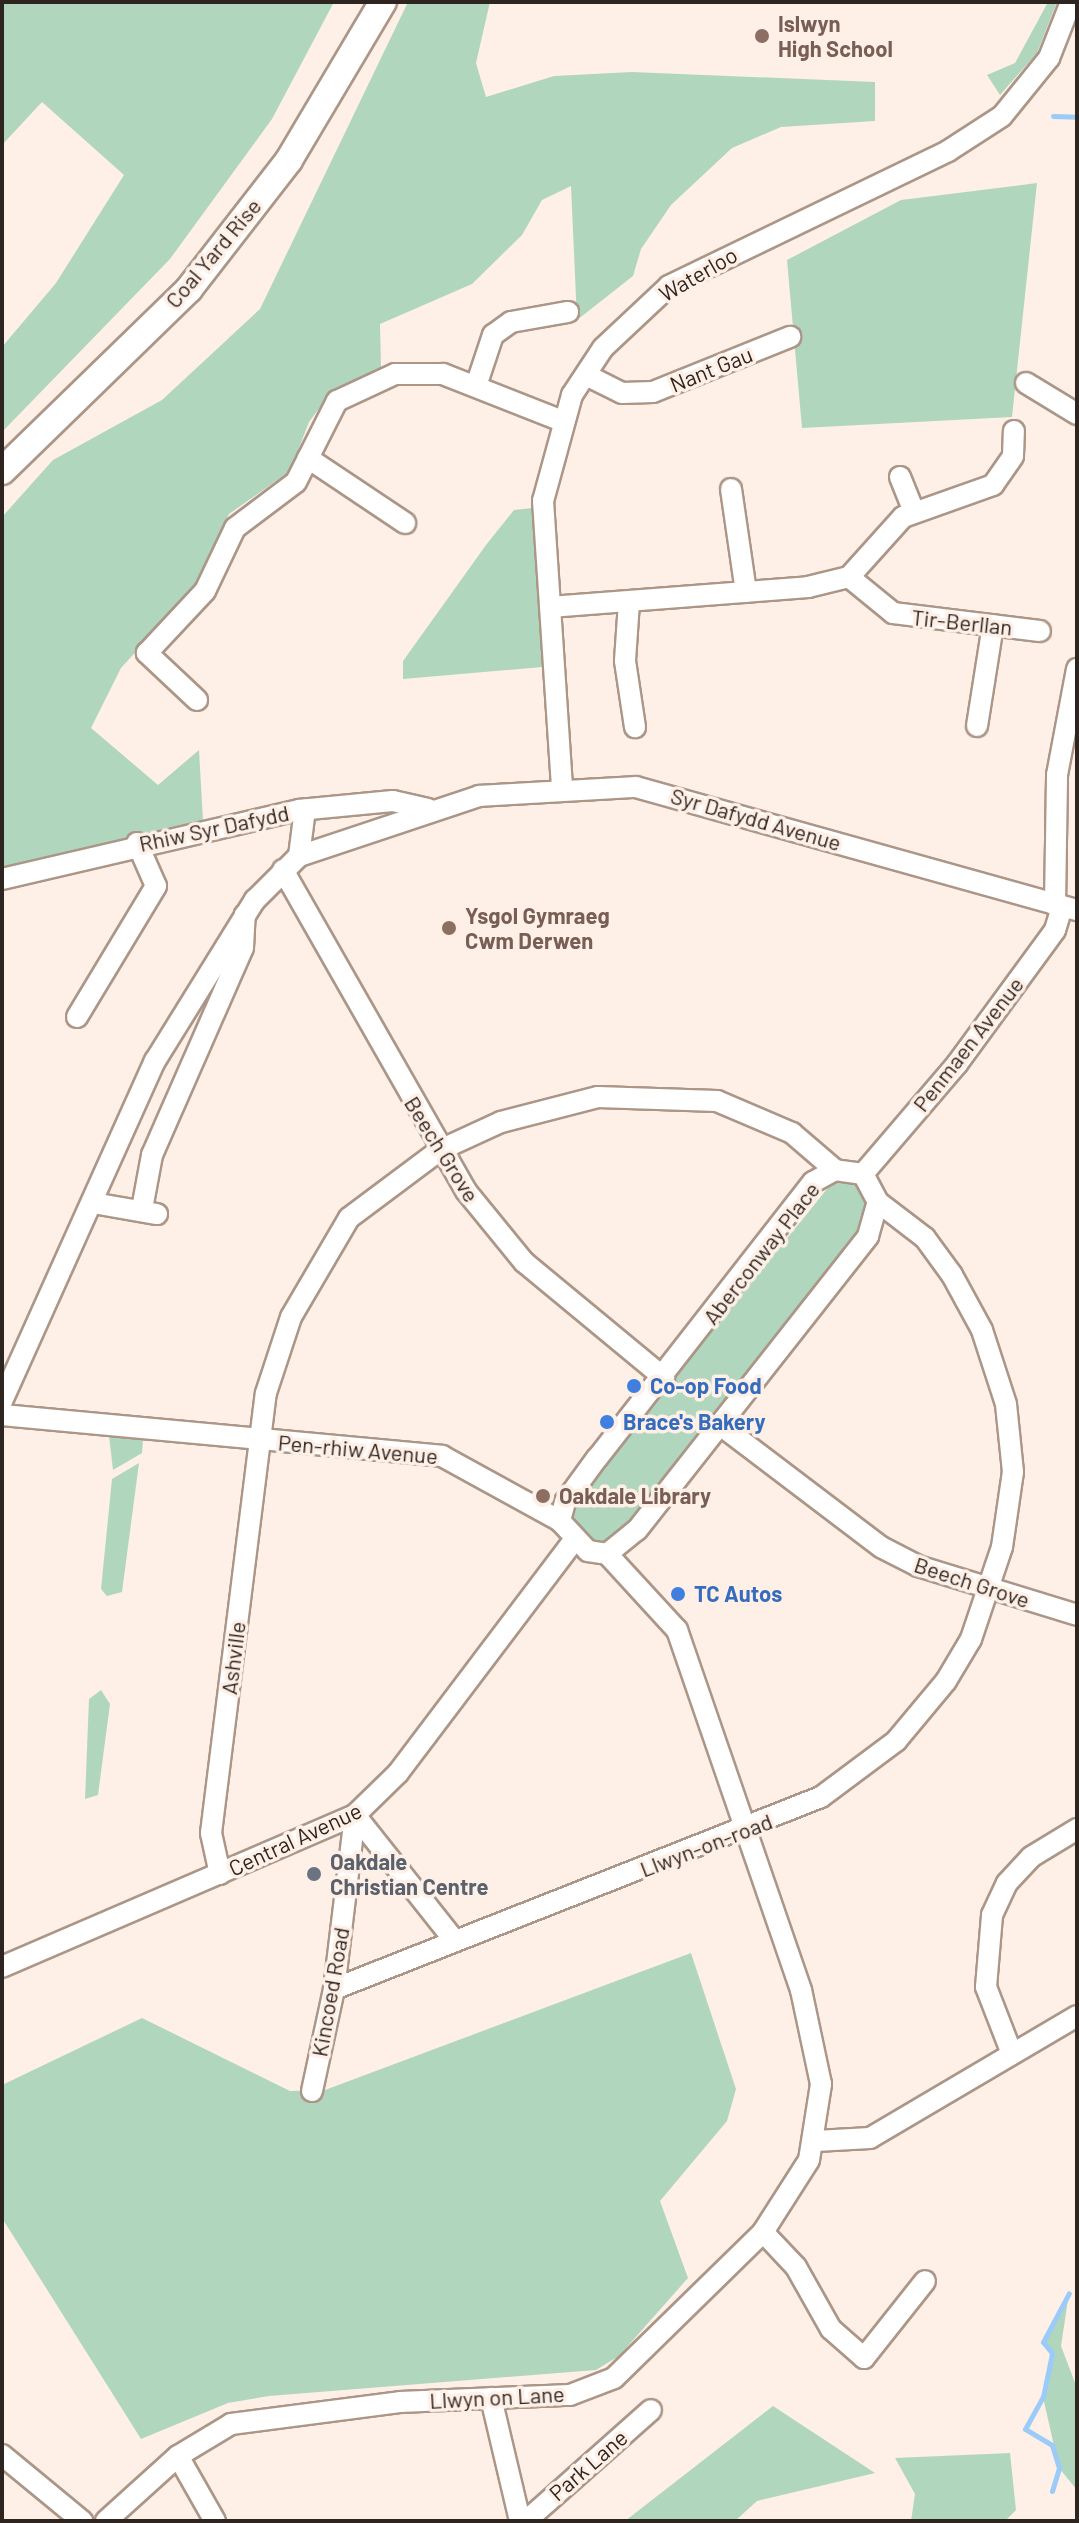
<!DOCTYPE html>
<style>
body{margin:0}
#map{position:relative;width:1079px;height:2523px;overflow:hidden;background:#fef0e7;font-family:Barlow,sans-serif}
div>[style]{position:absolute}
.green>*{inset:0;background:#b1d6be}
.stream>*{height:5px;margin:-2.5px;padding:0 2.5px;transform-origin:2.5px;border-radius:2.5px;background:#9bcbf9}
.roads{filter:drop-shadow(2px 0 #ab9687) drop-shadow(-2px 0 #ab9687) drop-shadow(0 2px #ab9687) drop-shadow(0 -2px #ab9687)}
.minor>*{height:20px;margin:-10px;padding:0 10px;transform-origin:10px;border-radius:10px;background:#fff}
.major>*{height:26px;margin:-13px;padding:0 13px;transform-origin:13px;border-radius:13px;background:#fff}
.dots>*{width:22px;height:22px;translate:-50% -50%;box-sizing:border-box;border:4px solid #fef0e7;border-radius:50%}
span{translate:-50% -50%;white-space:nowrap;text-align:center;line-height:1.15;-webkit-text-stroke:7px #fef0e7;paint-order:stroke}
.education-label{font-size:22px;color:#785e54;font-weight:700}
.left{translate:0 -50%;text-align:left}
.street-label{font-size:22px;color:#2e2520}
.shop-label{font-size:22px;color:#366cbe;font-weight:700}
.worship-label{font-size:22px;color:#5b616d;font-weight:700}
.frame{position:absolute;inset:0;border:4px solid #2e2520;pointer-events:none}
</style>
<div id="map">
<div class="green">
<div style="clip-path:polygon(2px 2px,334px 2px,272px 119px,170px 259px,2px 432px,2px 347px,56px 283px,124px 175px,42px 102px,2px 145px)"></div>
<div style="clip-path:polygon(408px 2px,490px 2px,476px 63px,486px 97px,554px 76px,632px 72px,875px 82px,875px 121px,781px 127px,732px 148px,671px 205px,641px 249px,633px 276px,577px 320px,571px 186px,542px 200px,522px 235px,472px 284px,380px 324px,381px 367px,332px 391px,309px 422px,290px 471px,229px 514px,194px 588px,121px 668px,91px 728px,158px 785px,199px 750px,203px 820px,2px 871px,2px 517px,53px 460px,162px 400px,260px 309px)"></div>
<div style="clip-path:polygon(1048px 2px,1057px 2px,1037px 53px,1000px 95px,987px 75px,1015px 63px)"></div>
<div style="clip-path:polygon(1037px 183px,1012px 417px,802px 428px,787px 260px,901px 200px)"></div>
<div style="clip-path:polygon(532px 508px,543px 667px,403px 679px,403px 661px,486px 545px,514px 510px)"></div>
<div style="clip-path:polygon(835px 1179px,861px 1186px,868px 1197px,865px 1225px,630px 1525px,609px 1542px,588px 1541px,570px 1522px,581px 1493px)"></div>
<div style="clip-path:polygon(109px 1436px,143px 1440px,142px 1453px,113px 1470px)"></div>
<div style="clip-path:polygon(139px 1463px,122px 1592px,107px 1596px,101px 1589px,112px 1479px)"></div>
<div style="clip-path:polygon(101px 1690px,110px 1704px,98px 1795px,85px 1799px,89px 1699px)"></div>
<div style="clip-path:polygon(691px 1953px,736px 2089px,727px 2121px,660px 2201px,688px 2278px,619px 2356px,596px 2370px,269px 2396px,228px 2403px,141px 2439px,2px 2218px,2px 2085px,142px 2018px,290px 2091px,325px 2090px)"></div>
<div style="clip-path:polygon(1069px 2293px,1061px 2346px,1077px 2388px,1077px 2490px,1059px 2468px,1043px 2397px,1052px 2354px,1043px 2342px)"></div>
<div style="clip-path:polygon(773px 2406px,875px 2473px,757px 2501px,735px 2521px,625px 2521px)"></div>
<div style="clip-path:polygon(1010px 2453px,1016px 2510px,1005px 2521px,911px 2521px,915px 2494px,895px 2458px)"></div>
</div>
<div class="stream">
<div style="left:1053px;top:116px;width:24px;rotate:2deg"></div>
<div style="left:1052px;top:2491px;width:24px;rotate:-73deg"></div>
<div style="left:1059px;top:2468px;width:24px;rotate:-107deg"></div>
<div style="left:1052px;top:2445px;width:31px;rotate:-149deg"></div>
<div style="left:1025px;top:2429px;width:37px;rotate:-61deg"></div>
<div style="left:1043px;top:2397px;width:45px;rotate:-78.4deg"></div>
<div style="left:1052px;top:2353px;width:14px;rotate:-129deg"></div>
<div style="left:1043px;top:2342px;width:55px;rotate:-62deg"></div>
</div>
<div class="roads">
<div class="minor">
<div style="left:586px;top:375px;width:40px;rotate:26.6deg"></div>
<div style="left:622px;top:393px;width:31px;rotate:-2deg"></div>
<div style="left:653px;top:392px;width:148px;rotate:-21.9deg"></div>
<div style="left:477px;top:383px;width:51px;rotate:-71.6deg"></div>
<div style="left:493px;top:335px;width:22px;rotate:-36deg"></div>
<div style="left:511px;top:322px;width:58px;rotate:-10deg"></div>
<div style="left:1026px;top:383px;width:60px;rotate:31.3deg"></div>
<div style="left:308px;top:458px;width:117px;rotate:33.8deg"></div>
<div style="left:900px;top:477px;width:38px;rotate:68deg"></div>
<div style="left:731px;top:489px;width:104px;rotate:81.7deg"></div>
<div style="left:849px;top:577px;width:81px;rotate:-48deg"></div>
<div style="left:903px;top:517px;width:96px;rotate:-19.6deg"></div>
<div style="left:993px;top:485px;width:35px;rotate:-55deg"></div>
<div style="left:1013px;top:456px;width:25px;rotate:-88deg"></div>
<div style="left:629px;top:602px;width:59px;rotate:93.9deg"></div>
<div style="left:625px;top:661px;width:67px;rotate:81.4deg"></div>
<div style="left:550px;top:607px;width:259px;rotate:-4.4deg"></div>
<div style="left:808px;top:587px;width:42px;rotate:-13.7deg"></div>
<div style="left:849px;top:577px;width:57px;rotate:39.3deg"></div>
<div style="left:893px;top:613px;width:148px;rotate:7deg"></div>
<div style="left:197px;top:700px;width:69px;rotate:-136.8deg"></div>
<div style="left:147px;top:653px;width:85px;rotate:-46.9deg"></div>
<div style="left:205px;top:591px;width:70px;rotate:-64.5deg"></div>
<div style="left:235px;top:528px;width:76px;rotate:-37deg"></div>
<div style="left:296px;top:482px;width:91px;rotate:-63.2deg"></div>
<div style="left:337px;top:401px;width:64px;rotate:-25deg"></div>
<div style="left:395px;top:374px;width:48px"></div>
<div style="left:443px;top:374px;width:126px;rotate:21.5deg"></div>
<div style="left:977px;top:726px;width:102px;rotate:-81deg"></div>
<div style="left:562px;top:787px;width:287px;rotate:-93.8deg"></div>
<div style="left:543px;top:501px;width:110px;rotate:-74.7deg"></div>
<div style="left:572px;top:395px;width:56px;rotate:-56.6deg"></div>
<div style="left:603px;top:348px;width:91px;rotate:-43.2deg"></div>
<div style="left:669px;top:286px;width:310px;rotate:-25.8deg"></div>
<div style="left:948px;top:151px;width:64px;rotate:-32.9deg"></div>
<div style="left:1002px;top:116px;width:75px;rotate:-51deg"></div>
<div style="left:1049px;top:58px;width:60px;rotate:-68.6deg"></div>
<div style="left:299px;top:856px;width:47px;rotate:-82.7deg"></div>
<div style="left:283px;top:870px;width:369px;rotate:60.3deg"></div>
<div style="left:466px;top:1191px;width:92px;rotate:50.8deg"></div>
<div style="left:524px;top:1262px;width:182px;rotate:39.6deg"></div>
<div style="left:2px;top:879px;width:305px;rotate:-13.1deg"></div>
<div style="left:299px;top:810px;width:94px;rotate:-5.5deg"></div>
<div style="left:393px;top:801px;width:36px;rotate:13deg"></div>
<div style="left:1055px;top:905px;width:130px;rotate:-89.1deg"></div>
<div style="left:1057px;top:775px;width:108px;rotate:-79.3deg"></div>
<div style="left:77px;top:1017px;width:153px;rotate:-58.9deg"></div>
<div style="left:156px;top:886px;width:47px;rotate:-113.8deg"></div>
<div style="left:863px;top:1174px;width:145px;rotate:-49.5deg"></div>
<div style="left:957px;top:1064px;width:166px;rotate:-53.8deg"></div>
<div style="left:1055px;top:930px;width:24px;rotate:-73deg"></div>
<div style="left:93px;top:1203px;width:65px;rotate:9.8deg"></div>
<div style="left:142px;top:1209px;width:55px;rotate:-79.5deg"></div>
<div style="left:152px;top:1155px;width:226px;rotate:-66.3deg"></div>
<div style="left:243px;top:948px;width:33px;rotate:-87deg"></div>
<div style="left:2px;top:1401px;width:373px;rotate:-65.8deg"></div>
<div style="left:155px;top:1061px;width:190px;rotate:-58.2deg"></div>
<div style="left:255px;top:900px;width:62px;rotate:-45deg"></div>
<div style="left:299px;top:856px;width:190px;rotate:-18.4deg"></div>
<div style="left:479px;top:796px;width:157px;rotate:-3.3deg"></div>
<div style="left:636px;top:787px;width:458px;rotate:15.6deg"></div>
<div style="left:2px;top:1415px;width:442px;rotate:5.3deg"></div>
<div style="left:442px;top:1456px;width:135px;rotate:28.8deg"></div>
<div style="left:560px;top:1521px;width:41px;rotate:47deg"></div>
<div style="left:588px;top:1551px;width:19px;rotate:9deg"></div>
<div style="left:607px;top:1554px;width:38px;rotate:-39deg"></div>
<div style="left:637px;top:1530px;width:374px;rotate:-51.8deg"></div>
<div style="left:868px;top:1236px;width:35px;rotate:-74deg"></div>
<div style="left:878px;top:1202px;width:32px;rotate:-118deg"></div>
<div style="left:863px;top:1174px;width:28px;rotate:-172deg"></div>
<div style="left:835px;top:1170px;width:25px;rotate:151deg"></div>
<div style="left:813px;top:1182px;width:350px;rotate:128deg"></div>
<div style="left:597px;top:1458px;width:54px;rotate:126deg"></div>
<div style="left:565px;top:1502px;width:20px;rotate:105deg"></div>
<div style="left:719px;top:1424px;width:203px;rotate:37.2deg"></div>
<div style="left:881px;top:1547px;width:42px;rotate:27.2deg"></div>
<div style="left:918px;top:1566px;width:166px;rotate:17.1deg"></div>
<div style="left:220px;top:1874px;width:42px;rotate:-102.4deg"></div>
<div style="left:211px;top:1833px;width:443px;rotate:-82.9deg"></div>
<div style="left:266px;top:1393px;width:80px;rotate:-71.8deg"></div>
<div style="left:291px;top:1317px;width:115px;rotate:-59.6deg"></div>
<div style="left:349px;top:1218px;width:114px;rotate:-36.8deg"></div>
<div style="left:440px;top:1150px;width:67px;rotate:-24.7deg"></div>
<div style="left:501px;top:1122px;width:100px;rotate:-14.5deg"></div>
<div style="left:598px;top:1097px;width:119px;rotate:1.9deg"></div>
<div style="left:717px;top:1101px;width:82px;rotate:23.1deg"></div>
<div style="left:792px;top:1133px;width:57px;rotate:40.7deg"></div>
<div style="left:2px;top:1967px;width:384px;rotate:-23.3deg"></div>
<div style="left:355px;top:1815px;width:60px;rotate:-44.3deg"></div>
<div style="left:398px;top:1773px;width:292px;rotate:-52.9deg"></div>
<div style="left:334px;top:1989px;width:523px;rotate:-21.52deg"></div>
<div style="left:821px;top:1797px;width:94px;rotate:-36.7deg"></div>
<div style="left:896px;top:1741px;width:78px;rotate:-50.2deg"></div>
<div style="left:946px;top:1681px;width:49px;rotate:-59.2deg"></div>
<div style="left:971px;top:1639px;width:97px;rotate:-71.4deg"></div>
<div style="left:1002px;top:1547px;width:76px;rotate:-81.7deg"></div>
<div style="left:1013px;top:1472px;width:68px;rotate:-95.9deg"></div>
<div style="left:1006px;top:1404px;width:78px;rotate:-108deg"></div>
<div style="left:982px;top:1330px;width:63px;rotate:-118.6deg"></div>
<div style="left:952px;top:1275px;width:46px;rotate:-126.1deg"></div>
<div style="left:925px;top:1238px;width:59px;rotate:-142.5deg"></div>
<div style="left:1012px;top:2054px;width:72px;rotate:-111.2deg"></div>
<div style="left:986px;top:1987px;width:72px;rotate:-85.2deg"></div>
<div style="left:992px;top:1915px;width:35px;rotate:-65deg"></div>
<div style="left:1007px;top:1883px;width:35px;rotate:-47deg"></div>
<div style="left:1031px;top:1857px;width:54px;rotate:-31.3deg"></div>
<div style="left:312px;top:2091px;width:104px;rotate:-77.8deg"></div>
<div style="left:334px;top:1989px;width:175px;rotate:-83.1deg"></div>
<div style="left:355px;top:1815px;width:161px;rotate:51.6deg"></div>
<div style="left:816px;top:2141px;width:54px;rotate:-3.2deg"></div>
<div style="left:870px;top:2138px;width:240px;rotate:-30.5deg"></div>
<div style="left:763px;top:2232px;width:48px;rotate:46.7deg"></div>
<div style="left:796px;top:2267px;width:71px;rotate:60.6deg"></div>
<div style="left:831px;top:2329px;width:44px;rotate:41.3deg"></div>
<div style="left:864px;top:2358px;width:98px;rotate:-51.6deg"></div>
<div style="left:491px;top:2398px;width:126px;rotate:76.7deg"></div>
<div style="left:2px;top:2455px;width:104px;rotate:39.5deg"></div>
<div style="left:178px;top:2456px;width:75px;rotate:60.4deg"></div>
<div style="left:106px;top:2521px;width:97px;rotate:-42.1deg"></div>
<div style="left:178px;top:2456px;width:62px;rotate:-31.1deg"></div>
<div style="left:231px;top:2424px;width:170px;rotate:-7.4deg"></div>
<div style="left:400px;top:2402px;width:170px;rotate:-2.4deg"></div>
<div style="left:570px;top:2395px;width:47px;rotate:-21.1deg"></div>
<div style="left:614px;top:2378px;width:209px;rotate:-44.4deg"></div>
<div style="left:763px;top:2232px;width:85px;rotate:-57.4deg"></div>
<div style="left:809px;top:2160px;width:77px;rotate:-81deg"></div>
<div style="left:821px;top:2084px;width:96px;rotate:-102deg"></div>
<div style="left:801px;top:1990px;width:381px;rotate:-109deg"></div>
<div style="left:677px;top:1630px;width:103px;rotate:-132.6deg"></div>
<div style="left:526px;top:2521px;width:167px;rotate:-41.6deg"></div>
</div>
<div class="major">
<div style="left:2px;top:471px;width:261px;rotate:-44.2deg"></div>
<div style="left:189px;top:289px;width:163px;rotate:-52.2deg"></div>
<div style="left:289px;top:160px;width:184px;rotate:-59.3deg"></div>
</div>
</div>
<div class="dots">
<div style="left:762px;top:36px;background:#8d6e63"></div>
<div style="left:449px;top:928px;background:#8d6e63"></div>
<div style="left:634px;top:1386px;background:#3f7fe0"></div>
<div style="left:607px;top:1422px;background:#3f7fe0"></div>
<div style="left:543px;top:1496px;background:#8d6e63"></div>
<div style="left:678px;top:1594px;background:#3f7fe0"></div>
<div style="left:314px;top:1874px;background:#6b7280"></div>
</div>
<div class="education-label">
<span class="left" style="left:778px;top:36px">Islwyn<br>High School</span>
<span class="left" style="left:465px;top:928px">Ysgol Gymraeg<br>Cwm Derwen</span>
<span class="left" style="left:559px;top:1496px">Oakdale Library</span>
</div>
<div class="street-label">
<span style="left:213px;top:253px;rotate:-50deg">Coal Yard Rise</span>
<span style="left:698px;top:274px;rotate:-30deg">Waterloo</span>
<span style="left:711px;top:369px;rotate:-22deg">Nant Gau</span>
<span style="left:962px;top:622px;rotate:6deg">Tir-Berllan</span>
<span style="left:756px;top:819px;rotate:16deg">Syr Dafydd Avenue</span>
<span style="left:214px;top:828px;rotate:-12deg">Rhiw Syr Dafydd</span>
<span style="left:968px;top:1044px;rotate:-52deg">Penmaen Avenue</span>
<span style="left:442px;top:1149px;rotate:58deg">Beech Grove</span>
<span style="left:761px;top:1253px;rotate:-52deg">Aberconway Place</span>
<span style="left:358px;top:1449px;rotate:5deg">Pen-rhiw Avenue</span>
<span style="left:972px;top:1582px;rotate:18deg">Beech Grove</span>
<span style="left:233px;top:1658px;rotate:-83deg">Ashville</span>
<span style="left:295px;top:1839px;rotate:-25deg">Central Avenue</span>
<span style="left:706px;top:1845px;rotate:-21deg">Llwyn-on-road</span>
<span style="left:330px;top:1992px;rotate:-80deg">Kincoed Road</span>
<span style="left:497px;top:2397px;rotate:-3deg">Llwyn on Lane</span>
<span style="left:588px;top:2465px;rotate:-41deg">Park Lane</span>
</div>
<div class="shop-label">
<span class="left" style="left:650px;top:1386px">Co-op Food</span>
<span class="left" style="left:623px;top:1422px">Brace's Bakery</span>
<span class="left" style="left:694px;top:1594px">TC Autos</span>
</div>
<div class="worship-label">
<span class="left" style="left:330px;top:1874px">Oakdale<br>Christian Centre</span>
</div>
<div class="frame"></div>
</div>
